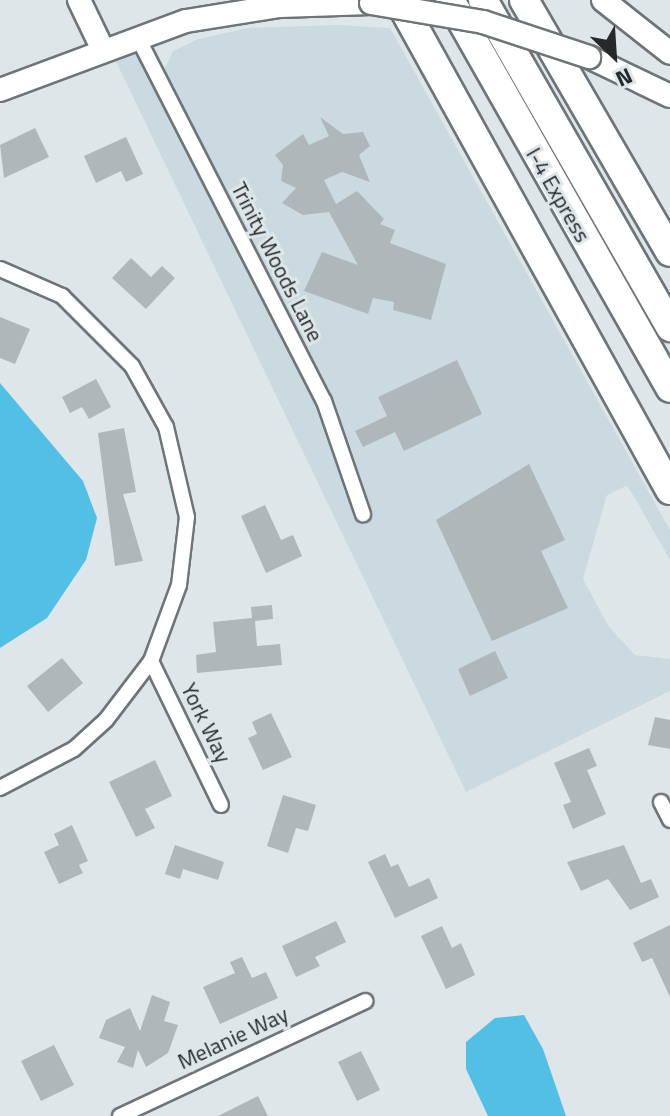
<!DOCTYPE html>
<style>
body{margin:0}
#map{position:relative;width:670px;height:1116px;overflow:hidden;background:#dee6e9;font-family:"Titillium Web",sans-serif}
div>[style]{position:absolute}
.built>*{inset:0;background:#cbdae1}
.water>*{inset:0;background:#52c0e5}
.building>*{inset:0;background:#afb7ba}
.roads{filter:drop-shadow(2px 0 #6e7578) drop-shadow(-2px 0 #6e7578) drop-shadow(0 2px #6e7578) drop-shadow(0 -2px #6e7578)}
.street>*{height:14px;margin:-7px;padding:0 7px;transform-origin:7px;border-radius:7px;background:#fff}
.secondary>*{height:22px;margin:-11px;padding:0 11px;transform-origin:11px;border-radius:11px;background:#fff}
.highway>*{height:28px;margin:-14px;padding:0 14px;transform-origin:14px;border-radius:14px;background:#fff}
.bridges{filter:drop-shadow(2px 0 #6e7578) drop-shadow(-2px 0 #6e7578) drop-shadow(0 2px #6e7578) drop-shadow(0 -2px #6e7578)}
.secondary-bridge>*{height:22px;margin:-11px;padding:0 11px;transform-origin:11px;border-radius:11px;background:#fff}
span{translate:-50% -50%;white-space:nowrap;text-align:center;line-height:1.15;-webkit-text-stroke:6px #dee6e9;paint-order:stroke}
.street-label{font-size:22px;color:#26292a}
.north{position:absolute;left:574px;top:16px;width:80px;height:80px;-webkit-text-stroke:6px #dee6e9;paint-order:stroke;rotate:155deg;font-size:22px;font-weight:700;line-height:32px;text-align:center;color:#26292a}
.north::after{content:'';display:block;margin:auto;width:28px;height:36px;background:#26292a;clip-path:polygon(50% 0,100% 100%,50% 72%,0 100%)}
</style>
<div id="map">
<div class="built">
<div style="clip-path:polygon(337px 25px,390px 28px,670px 530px,670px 560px,632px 493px,626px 486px,607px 495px,583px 579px,609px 627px,635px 655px,670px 659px,670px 691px,466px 792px,112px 53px,134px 45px,317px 404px,359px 524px,372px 519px,330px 398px,164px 71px,173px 51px,198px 39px,248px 28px)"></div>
</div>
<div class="water">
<div style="clip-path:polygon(0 383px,83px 481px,97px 518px,86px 560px,47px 618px,0 648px)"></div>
<div style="clip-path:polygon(524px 1015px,543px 1049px,566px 1116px,488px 1116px,466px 1069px,466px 1042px,495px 1018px)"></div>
</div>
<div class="building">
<div style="clip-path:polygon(320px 117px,343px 134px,363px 132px,370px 146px,359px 155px,370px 182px,342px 172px,324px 180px,336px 204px,357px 191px,384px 219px,380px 224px,395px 230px,390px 243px,446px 264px,431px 320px,393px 310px,394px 302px,373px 298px,368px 314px,304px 291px,322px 252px,358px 265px,329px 212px,303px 215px,282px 203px,296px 188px,281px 181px,283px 165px,275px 155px,303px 134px,309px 145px,329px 136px)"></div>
<div style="clip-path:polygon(35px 128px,49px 157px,4px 178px,0 145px)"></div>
<div style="clip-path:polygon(126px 137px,143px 174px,126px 182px,121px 171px,96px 183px,84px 156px)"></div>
<div style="clip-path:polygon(131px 258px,151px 277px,162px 266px,175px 278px,146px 309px,112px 278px)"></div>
<div style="clip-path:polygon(0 317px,30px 329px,15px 364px,0 358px)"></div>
<div style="clip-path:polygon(457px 360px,482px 414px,404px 451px,395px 432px,363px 447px,355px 431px,387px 416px,378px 397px)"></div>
<div style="clip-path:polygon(96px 379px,111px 407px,89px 419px,82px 407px,70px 413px,62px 397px)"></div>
<div style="clip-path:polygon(124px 428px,136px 492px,123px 494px,143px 561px,115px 566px,98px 433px)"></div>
<div style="clip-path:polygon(529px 464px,565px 540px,541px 551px,568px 608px,492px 641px,436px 520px)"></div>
<div style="clip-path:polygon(265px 505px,281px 540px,293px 535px,302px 556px,266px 573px,241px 516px)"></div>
<div style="clip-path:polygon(272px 605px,273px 619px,255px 621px,257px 646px,280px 644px,282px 665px,197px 673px,196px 655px,216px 652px,213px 622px,252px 618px,251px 607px)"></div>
<div style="clip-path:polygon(495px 651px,508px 678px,470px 696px,458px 669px)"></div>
<div style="clip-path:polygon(62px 658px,83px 683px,48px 712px,27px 686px)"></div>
<div style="clip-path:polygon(271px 713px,292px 757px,263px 770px,248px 738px,257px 734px,252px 722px)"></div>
<div style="clip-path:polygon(655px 717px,670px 720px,670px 749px,648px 745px)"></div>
<div style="clip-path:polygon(589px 748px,597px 766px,587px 770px,606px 814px,573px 829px,563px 805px,571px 802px,554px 763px)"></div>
<div style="clip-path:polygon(155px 760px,172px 796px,145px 809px,155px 828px,136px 837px,109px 782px)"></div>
<div style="clip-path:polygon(283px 795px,316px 805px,308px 831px,296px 828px,288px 853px,267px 846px)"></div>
<div style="clip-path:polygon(72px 825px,88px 861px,79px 865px,83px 873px,59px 884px,44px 852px,59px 845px,54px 834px)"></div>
<div style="clip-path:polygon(175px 845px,224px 862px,218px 880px,183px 869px,180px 879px,165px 874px)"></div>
<div style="clip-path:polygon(624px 845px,641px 883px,651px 879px,659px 897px,630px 910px,608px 879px,581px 891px,567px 862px)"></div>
<div style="clip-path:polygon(385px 854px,391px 867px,398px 864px,409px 887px,429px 878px,438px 898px,395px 918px,368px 862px)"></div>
<div style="clip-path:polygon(336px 921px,346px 942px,315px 957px,320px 966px,296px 977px,282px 946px)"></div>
<div style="clip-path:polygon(670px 925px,670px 997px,652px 958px,642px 962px,633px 943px)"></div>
<div style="clip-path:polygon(442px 926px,452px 948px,461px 943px,475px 975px,446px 989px,421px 936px)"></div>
<div style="clip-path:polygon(242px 957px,252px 978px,266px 972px,278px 998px,220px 1024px,203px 987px,235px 973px,230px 962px)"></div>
<div style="clip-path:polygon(152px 995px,170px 1002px,164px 1021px,178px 1025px,168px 1053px,146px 1067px,138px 1050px,133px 1068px,117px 1062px,125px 1047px,99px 1038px,106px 1020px,130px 1008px,140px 1031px)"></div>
<div style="clip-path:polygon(54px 1045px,74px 1085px,41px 1101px,21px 1061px)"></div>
<div style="clip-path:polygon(361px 1051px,380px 1090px,357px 1101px,338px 1062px)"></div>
<div style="clip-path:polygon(258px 1096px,268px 1116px,218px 1116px)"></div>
</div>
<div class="roads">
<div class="street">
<div style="left:137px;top:36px;width:410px;rotate:62.9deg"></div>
<div style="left:324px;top:401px;width:120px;rotate:71deg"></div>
<div style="left:0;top:269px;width:68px;rotate:23.5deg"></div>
<div style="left:62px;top:296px;width:99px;rotate:45deg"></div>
<div style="left:132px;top:366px;width:70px;rotate:60.9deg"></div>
<div style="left:166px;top:427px;width:92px;rotate:76.9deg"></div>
<div style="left:187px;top:517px;width:68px;rotate:96.7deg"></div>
<div style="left:179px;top:585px;width:81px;rotate:110.2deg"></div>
<div style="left:151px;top:661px;width:74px;rotate:127.3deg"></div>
<div style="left:106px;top:720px;width:43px;rotate:137.8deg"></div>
<div style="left:74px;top:749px;width:84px;rotate:152.2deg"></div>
<div style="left:151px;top:661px;width:160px;rotate:64.1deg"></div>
<div style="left:661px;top:802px;width:20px;rotate:63deg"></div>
<div style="left:120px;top:1116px;width:271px;rotate:-25.1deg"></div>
</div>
<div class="secondary">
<div style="left:79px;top:0;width:53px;rotate:64.4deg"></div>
<div style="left:603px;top:0;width:85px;rotate:38.3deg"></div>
<div style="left:589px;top:57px;width:90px;rotate:25.7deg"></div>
<div style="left:0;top:90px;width:198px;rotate:-20.4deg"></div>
<div style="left:186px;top:21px;width:95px;rotate:-9.1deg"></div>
<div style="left:280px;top:6px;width:91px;rotate:-1.9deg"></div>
</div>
<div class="highway">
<div style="left:399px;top:0;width:560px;rotate:61.05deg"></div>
<div style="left:450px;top:0;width:446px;rotate:60.4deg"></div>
<div style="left:483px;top:0;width:377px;rotate:60.2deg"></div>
<div style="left:524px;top:0;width:291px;rotate:59.9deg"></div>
</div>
</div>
<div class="bridges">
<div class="secondary-bridge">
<div style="left:371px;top:3px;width:114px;rotate:9.6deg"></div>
<div style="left:483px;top:22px;width:112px;rotate:18.3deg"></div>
</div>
</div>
<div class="street-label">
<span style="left:558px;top:195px;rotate:60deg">I-4 Express</span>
<span style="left:277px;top:262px;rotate:63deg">Trinity Woods Lane</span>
<span style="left:206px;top:723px;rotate:64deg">York Way</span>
<span style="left:233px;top:1038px;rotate:-25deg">Melanie Way</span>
</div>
<div class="north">N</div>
</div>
